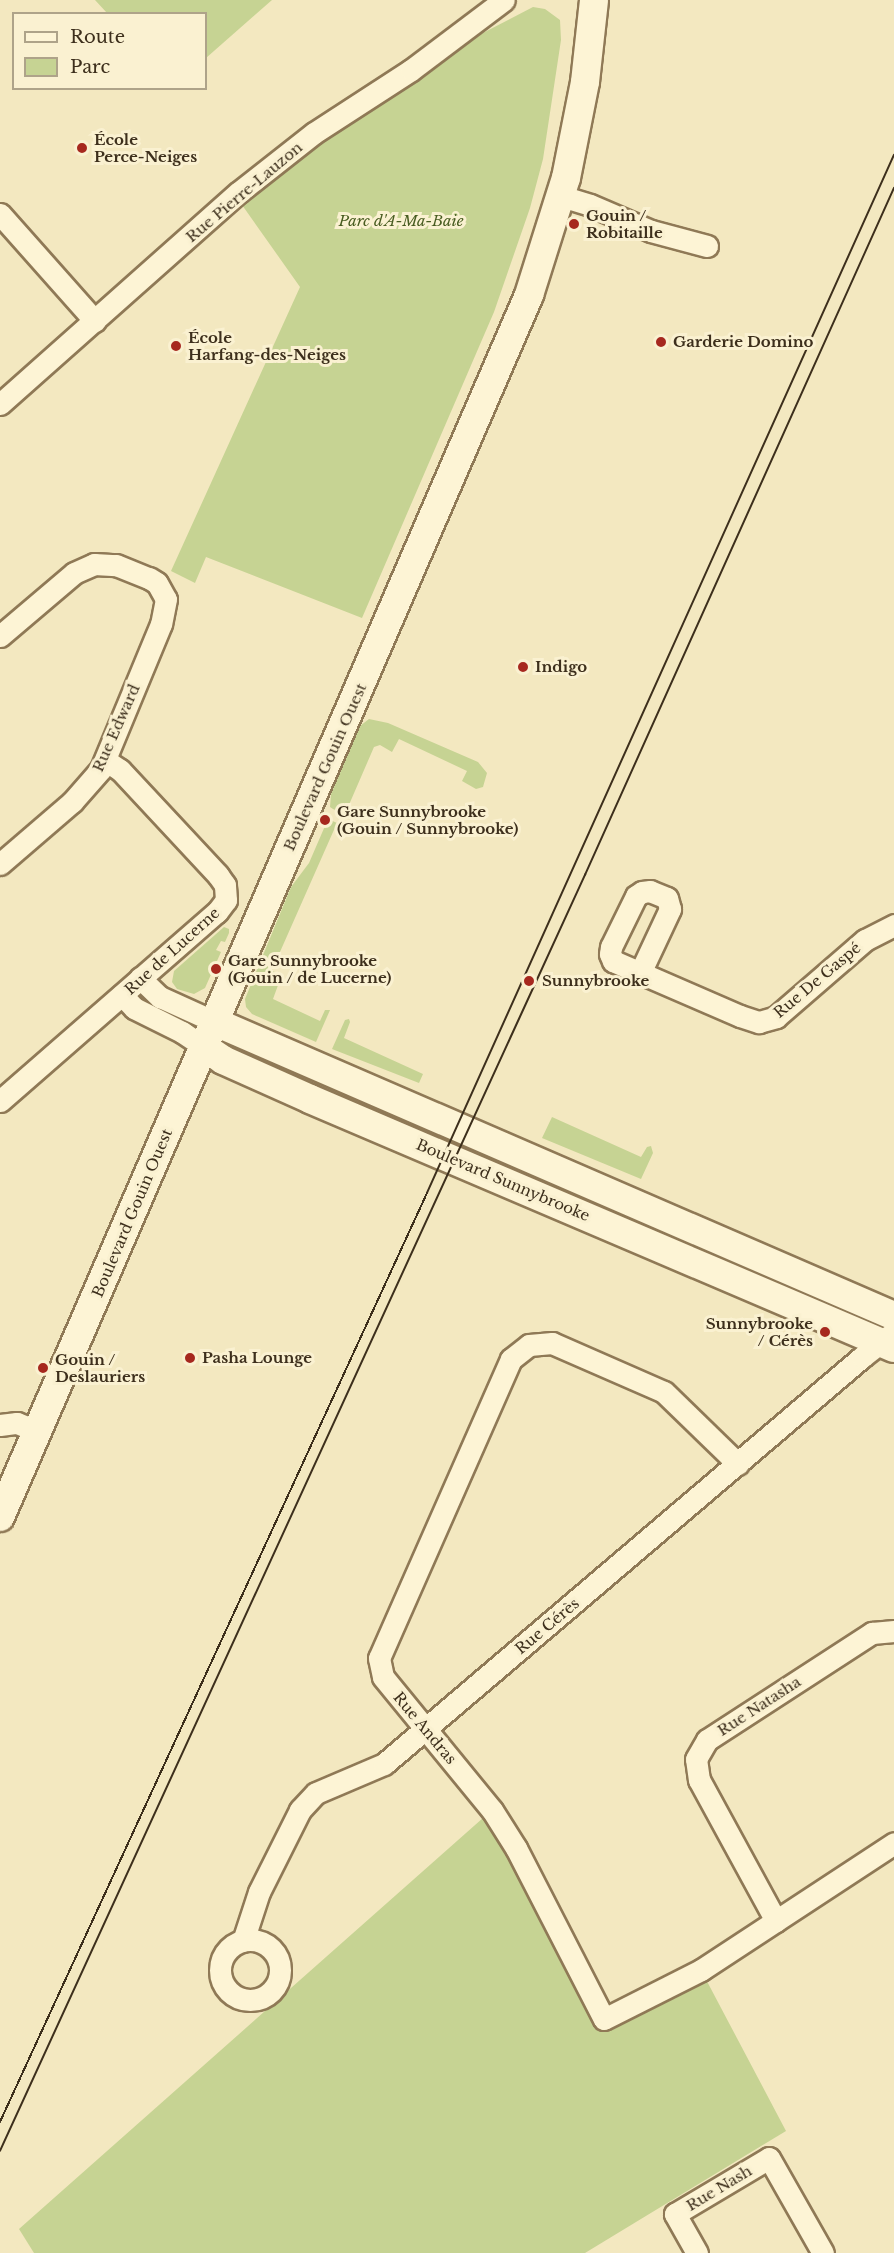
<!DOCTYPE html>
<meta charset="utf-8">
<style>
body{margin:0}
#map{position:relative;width:894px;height:2253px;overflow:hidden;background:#f3e8c0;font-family:"Libre Baskerville",serif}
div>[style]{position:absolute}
.green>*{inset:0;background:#c6d393}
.roads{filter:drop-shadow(2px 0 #8f7956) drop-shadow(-2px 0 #8f7956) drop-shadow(0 2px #8f7956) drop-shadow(0 -2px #8f7956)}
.street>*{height:21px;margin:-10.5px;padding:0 10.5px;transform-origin:10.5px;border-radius:10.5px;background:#fdf4d5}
.street>.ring{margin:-10.5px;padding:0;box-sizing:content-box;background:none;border:21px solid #fdf4d5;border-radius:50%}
.secondary>*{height:28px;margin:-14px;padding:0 14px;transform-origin:14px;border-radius:14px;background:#fdf4d5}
.tram>*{height:1.5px;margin:-0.75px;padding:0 0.75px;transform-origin:0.75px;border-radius:0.75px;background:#3d2f1c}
.dots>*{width:16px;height:16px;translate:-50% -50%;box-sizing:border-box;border:3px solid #faf1d1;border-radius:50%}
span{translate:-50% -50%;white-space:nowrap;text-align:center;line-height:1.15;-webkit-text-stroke:6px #faf1d1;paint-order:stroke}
.poi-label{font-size:15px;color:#3d2f1c;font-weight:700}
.left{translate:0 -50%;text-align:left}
.right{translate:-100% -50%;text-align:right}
.street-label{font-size:15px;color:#3d2f1c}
.park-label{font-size:15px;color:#485c20;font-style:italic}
.legend{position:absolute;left:12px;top:12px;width:195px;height:78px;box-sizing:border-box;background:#faf1d1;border:2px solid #aea389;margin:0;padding:8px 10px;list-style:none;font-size:18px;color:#3d2f1c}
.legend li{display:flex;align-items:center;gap:12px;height:30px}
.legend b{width:30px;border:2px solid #aea389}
</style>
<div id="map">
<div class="green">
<div style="clip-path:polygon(95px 0,272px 0,206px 58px,206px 14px,107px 13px)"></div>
<div style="clip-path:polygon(533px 7px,545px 9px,560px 20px,561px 40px,543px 159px,530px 208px,494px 312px,362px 618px,206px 557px,195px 583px,171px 571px,300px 287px,235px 195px,411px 70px)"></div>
<div style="clip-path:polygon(369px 719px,388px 723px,478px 762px,487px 773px,483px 787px,476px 789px,462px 781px,467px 771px,399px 739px,392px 752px,380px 745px,374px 747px,345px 814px,333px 809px,330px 807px,331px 794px,360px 726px)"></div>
<div style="clip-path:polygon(328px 819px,337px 823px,272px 970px,281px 977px,273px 999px,320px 1021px,325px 1010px,330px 1010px,316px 1042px,252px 1014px,246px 1007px,245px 999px,291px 887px,309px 863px)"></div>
<div style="clip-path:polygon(224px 927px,229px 929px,229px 933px,225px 942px,221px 941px,216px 950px,221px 952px,205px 988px,194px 994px,177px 989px,172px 982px,174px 971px)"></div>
<div style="clip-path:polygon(349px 1019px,350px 1022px,344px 1038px,423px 1074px,419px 1083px,332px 1049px,345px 1020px)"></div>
<div style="clip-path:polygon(552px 1117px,641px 1157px,647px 1147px,651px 1146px,653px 1153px,641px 1179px,542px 1138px)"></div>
<div style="clip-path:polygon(492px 1810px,604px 2019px,701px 1970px,786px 2131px,585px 2253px,34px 2253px,19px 2229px)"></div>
</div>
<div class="roads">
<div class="street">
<div style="left:561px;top:196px;width:30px;rotate:17deg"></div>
<div style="left:590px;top:205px;width:66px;rotate:23.1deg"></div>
<div style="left:651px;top:231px;width:58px;rotate:15deg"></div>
<div style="left:0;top:214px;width:143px;rotate:48.4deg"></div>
<div style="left:0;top:404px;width:319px;rotate:-41.6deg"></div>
<div style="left:239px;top:192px;width:95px;rotate:-38.2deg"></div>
<div style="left:314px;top:133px;width:116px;rotate:-33deg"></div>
<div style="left:411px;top:70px;width:116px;rotate:-37deg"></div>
<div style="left:0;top:636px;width:97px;rotate:-40.4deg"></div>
<div style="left:74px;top:573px;width:22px;rotate:-24deg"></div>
<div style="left:94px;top:564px;width:22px;rotate:3deg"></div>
<div style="left:116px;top:565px;width:35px;rotate:22deg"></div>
<div style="left:149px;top:578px;width:9px;rotate:32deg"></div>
<div style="left:157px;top:583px;width:18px;rotate:61deg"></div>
<div style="left:166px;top:599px;width:25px;rotate:101deg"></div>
<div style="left:161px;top:624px;width:157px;rotate:112.5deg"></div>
<div style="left:101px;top:769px;width:44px;rotate:131.3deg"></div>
<div style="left:72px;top:802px;width:95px;rotate:139.3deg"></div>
<div style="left:640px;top:973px;width:71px;rotate:-64.9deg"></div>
<div style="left:670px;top:909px;width:11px;rotate:-105deg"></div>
<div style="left:667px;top:898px;width:18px;rotate:-158deg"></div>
<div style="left:650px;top:891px;width:8px;rotate:173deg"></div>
<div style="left:642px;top:892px;width:7px;rotate:146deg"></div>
<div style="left:636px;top:896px;width:57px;rotate:116.1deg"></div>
<div style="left:611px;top:947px;width:7px;rotate:98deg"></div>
<div style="left:610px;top:954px;width:8px;rotate:67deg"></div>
<div style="left:613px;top:961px;width:138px;rotate:23.4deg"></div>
<div style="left:740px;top:1016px;width:20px;rotate:18deg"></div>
<div style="left:759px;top:1022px;width:18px;rotate:-16deg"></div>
<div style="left:776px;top:1017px;width:118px;rotate:-40.9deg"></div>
<div style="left:865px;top:940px;width:33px;rotate:-27deg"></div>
<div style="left:140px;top:978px;width:28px;rotate:44deg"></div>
<div style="left:160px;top:997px;width:60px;rotate:24.4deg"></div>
<div style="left:122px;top:995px;width:18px;rotate:47deg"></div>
<div style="left:134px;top:1008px;width:54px;rotate:26.6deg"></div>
<div style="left:182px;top:1032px;width:27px;rotate:34deg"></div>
<div style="left:0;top:1101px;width:288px;rotate:-41.1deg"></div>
<div style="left:217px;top:912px;width:15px;rotate:-53deg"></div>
<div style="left:226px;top:900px;width:15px;rotate:-94deg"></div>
<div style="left:225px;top:885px;width:12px;rotate:-125deg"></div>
<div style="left:218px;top:875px;width:144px;rotate:-133deg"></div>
<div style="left:120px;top:770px;width:18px;rotate:-146deg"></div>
<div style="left:0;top:1425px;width:17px;rotate:-7deg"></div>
<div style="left:17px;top:1423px;width:22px;rotate:22deg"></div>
<div style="left:738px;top:1464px;width:103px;rotate:-135.8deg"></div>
<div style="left:664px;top:1392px;width:122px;rotate:-156.4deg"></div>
<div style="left:552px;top:1343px;width:23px;rotate:175deg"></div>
<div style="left:529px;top:1345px;width:23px;rotate:142deg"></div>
<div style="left:511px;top:1359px;width:327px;rotate:113.8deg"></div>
<div style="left:379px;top:1658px;width:19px;rotate:78deg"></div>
<div style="left:383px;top:1677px;width:172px;rotate:50.7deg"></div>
<div style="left:492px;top:1810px;width:45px;rotate:57.7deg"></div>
<div style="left:516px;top:1848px;width:192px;rotate:62.8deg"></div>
<div style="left:604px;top:2019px;width:109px;rotate:-26.8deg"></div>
<div style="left:701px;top:1970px;width:231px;rotate:-33.3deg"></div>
<div style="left:776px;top:1921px;width:161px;rotate:-118.6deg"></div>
<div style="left:699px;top:1780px;width:21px;rotate:-98deg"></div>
<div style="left:696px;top:1759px;width:22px;rotate:-60deg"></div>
<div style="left:707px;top:1740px;width:197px;rotate:-33deg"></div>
<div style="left:872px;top:1633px;width:22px;rotate:-5deg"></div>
<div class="ring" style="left:220px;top:1940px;width:39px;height:39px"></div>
<div style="left:243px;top:1941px;width:52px;rotate:-71.9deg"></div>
<div style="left:259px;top:1892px;width:92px;rotate:-63.4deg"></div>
<div style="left:300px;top:1810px;width:23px;rotate:-47deg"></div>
<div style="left:316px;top:1793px;width:74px;rotate:-23.1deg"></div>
<div style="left:384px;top:1764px;width:628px;rotate:-40.41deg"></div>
<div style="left:862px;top:1357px;width:41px;rotate:-38deg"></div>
<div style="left:697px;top:2253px;width:45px;rotate:-119.4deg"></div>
<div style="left:675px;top:2214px;width:109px;rotate:-30.8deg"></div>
<div style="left:769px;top:2158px;width:109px;rotate:60.4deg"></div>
</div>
<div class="secondary">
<div style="left:215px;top:1022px;width:740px;rotate:23.41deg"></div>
<div style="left:204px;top:1047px;width:23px;rotate:34deg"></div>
<div style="left:223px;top:1060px;width:95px;rotate:24.1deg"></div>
<div style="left:310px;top:1099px;width:635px;rotate:23.09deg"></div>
<div style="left:0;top:1517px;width:1332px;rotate:-66.59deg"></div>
<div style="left:529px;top:295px;width:123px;rotate:-72.5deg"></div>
<div style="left:566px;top:178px;width:98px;rotate:-78.8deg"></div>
<div style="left:585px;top:82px;width:82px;rotate:-83.7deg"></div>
</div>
</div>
<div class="tram">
<div style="left:0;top:2122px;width:1022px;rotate:-65.31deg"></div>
<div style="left:427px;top:1193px;width:1138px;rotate:-65.78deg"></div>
<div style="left:0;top:2151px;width:1404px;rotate:-65.37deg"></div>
<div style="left:585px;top:875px;width:753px;rotate:-65.78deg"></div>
</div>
<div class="dots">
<div style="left:82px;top:148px;background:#a6281e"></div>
<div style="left:574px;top:224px;background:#a6281e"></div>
<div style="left:661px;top:342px;background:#a6281e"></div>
<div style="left:176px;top:346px;background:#a6281e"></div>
<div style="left:523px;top:667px;background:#a6281e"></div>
<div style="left:325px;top:820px;background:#a6281e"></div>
<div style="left:216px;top:969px;background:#a6281e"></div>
<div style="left:529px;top:981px;background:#a6281e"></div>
<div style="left:825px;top:1332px;background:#a6281e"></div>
<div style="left:190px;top:1358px;background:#a6281e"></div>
<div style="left:43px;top:1368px;background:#a6281e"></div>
</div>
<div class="poi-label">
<span class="left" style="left:94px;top:148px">École<br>Perce-Neiges</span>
<span class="left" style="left:586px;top:224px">Gouin /<br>Robitaille</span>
<span class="left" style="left:188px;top:346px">École<br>Harfang-des-Neiges</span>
<span class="left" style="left:673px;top:342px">Garderie Domino</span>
<span class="left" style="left:535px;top:667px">Indigo</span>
<span class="left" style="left:337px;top:820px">Gare Sunnybrooke<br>(Gouin / Sunnybrooke)</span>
<span class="left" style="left:228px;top:969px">Gare Sunnybrooke<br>(Gouin / de Lucerne)</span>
<span class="left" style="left:542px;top:981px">Sunnybrooke</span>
<span class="right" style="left:813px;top:1332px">Sunnybrooke<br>/ Cérès</span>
<span class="left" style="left:202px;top:1358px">Pasha Lounge</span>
<span class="left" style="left:55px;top:1368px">Gouin /<br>Deslauriers</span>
</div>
<div class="street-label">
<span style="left:244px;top:192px;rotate:-40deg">Rue Pierre-Lauzon</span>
<span style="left:116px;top:728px;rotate:-66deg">Rue Edward</span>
<span style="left:325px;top:767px;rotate:-66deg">Boulevard Gouin Ouest</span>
<span style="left:172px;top:951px;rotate:-42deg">Rue de Lucerne</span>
<span style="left:817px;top:980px;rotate:-40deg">Rue De Gaspé</span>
<span style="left:503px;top:1180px;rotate:23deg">Boulevard Sunnybrooke</span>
<span style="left:132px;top:1213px;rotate:-67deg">Boulevard Gouin Ouest</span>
<span style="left:547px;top:1626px;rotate:-40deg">Rue Cérès</span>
<span style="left:759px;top:1706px;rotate:-33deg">Rue Natasha</span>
<span style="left:425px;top:1728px;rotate:50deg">Rue Andras</span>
<span style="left:719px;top:2188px;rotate:-31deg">Rue Nash</span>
</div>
<div class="park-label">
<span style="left:401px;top:221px">Parc d'A-Ma-Baie</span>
</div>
<ul class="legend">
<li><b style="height:8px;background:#fdf4d5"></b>Route</li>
<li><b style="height:16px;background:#c6d393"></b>Parc</li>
</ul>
</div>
